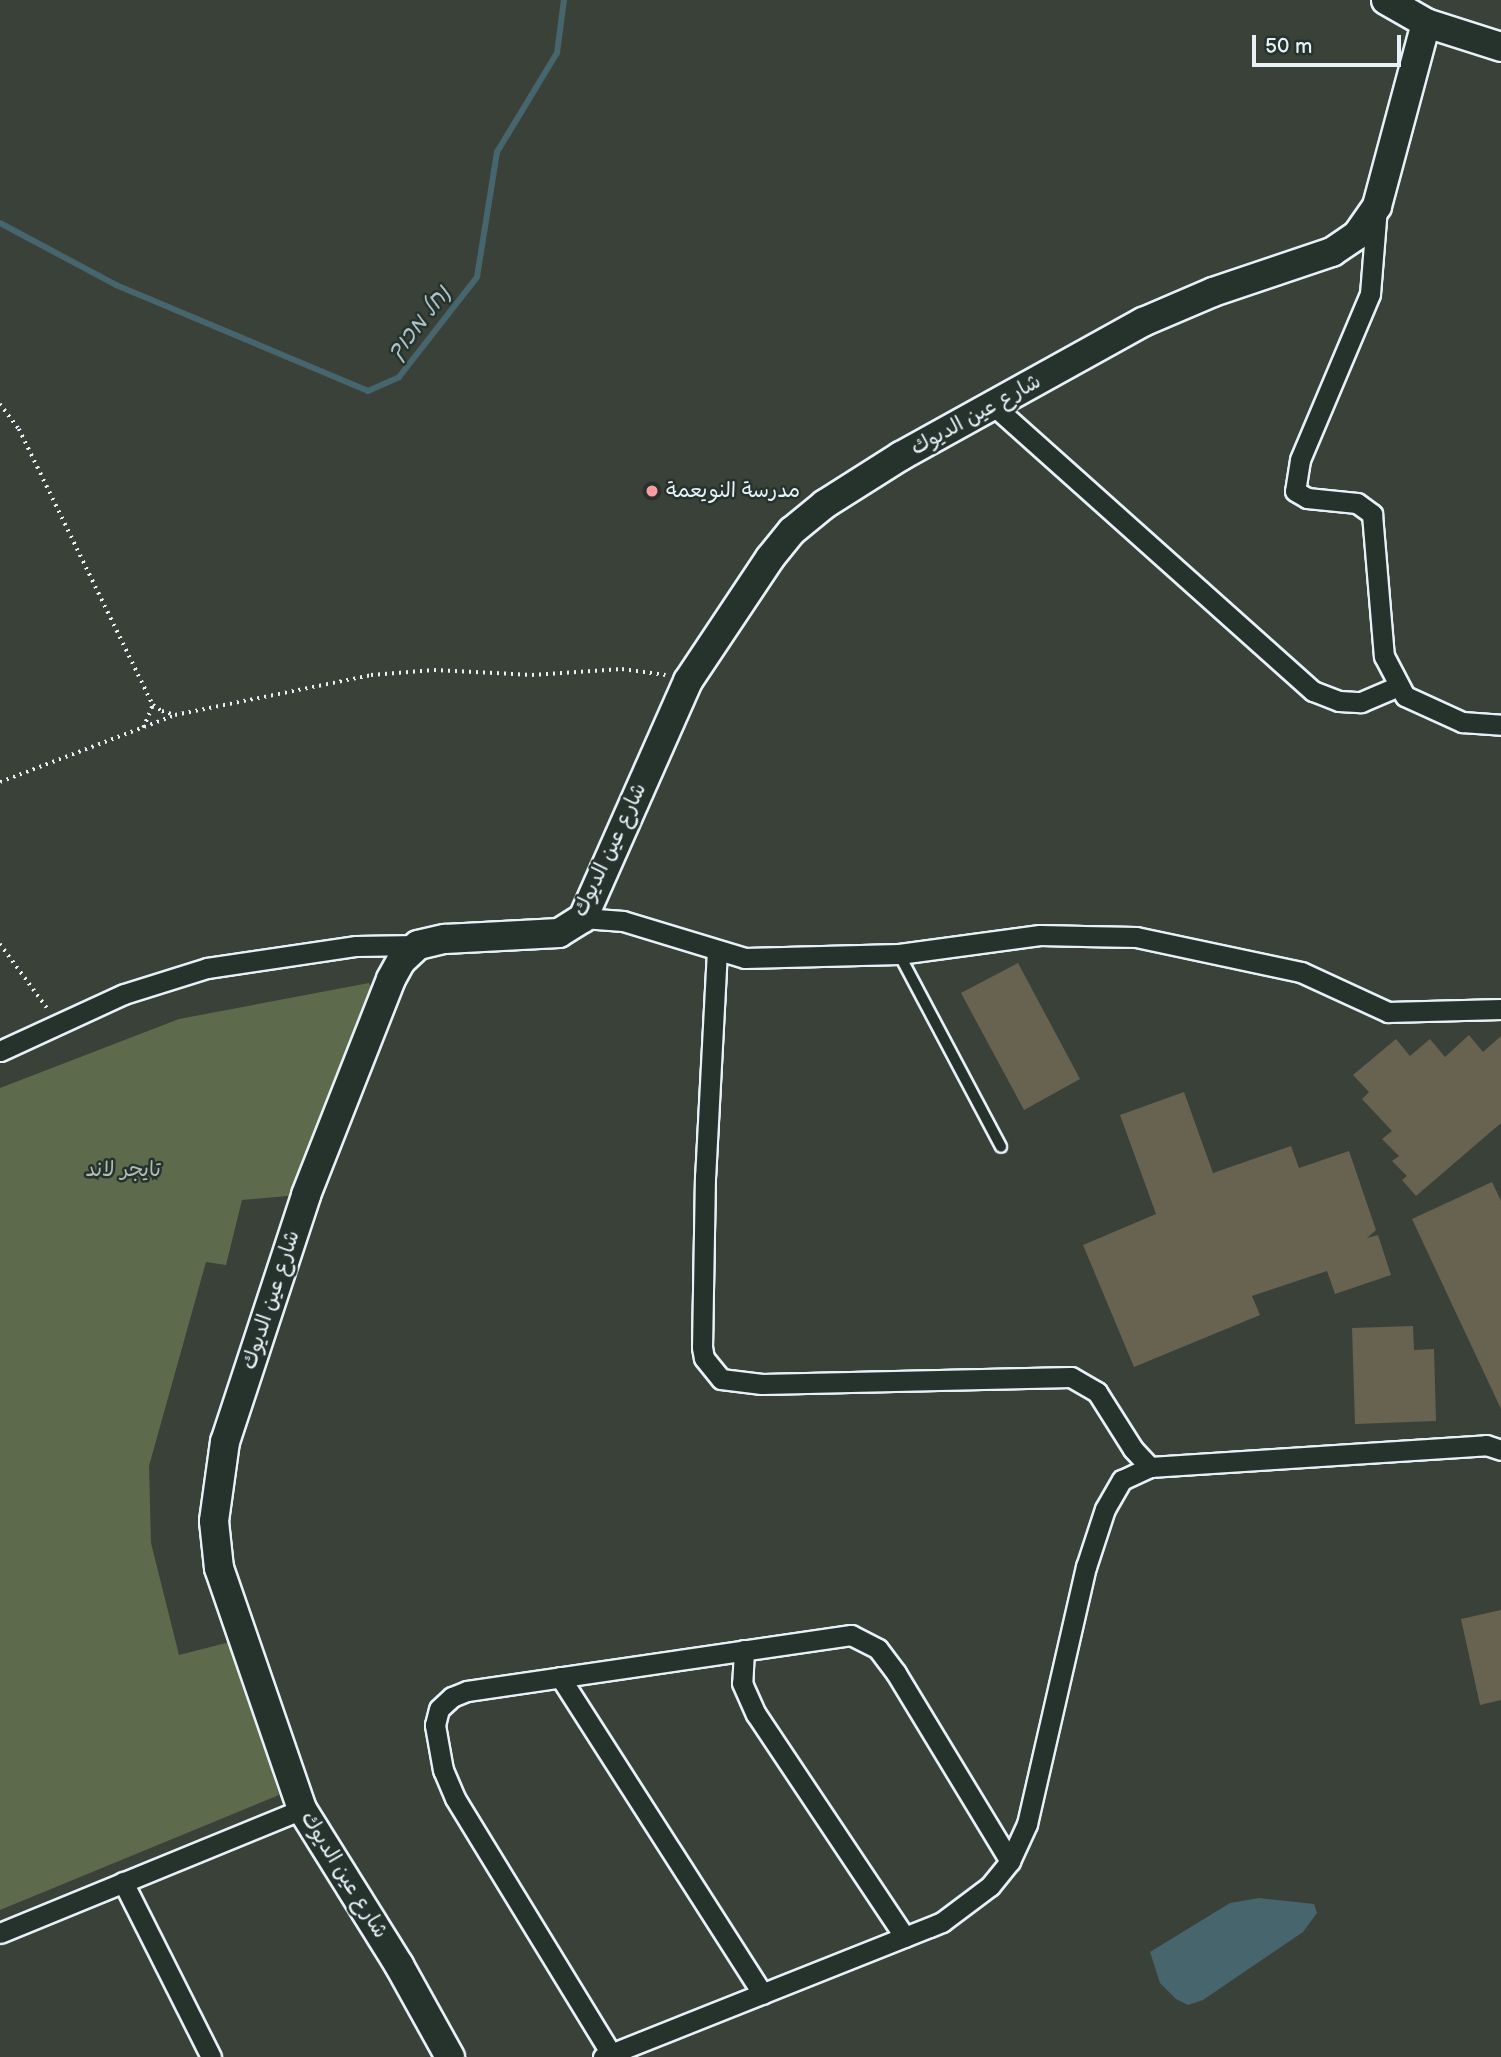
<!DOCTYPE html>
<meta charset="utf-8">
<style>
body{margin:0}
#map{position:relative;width:1501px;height:2057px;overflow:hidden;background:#3a4138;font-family:"Balsamiq Sans","Playpen Sans Arabic","Playpen Sans Hebrew",sans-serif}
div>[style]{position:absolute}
.green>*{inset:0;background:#5d6b4c}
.water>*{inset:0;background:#46656c}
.stream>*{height:6px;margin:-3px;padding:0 3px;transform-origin:3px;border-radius:3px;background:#46656c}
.building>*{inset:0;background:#686351}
.path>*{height:3.5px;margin-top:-1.75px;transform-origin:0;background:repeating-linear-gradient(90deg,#e8f1f8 0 2px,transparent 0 7px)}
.roads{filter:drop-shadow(2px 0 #e8f1f8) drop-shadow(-2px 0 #e8f1f8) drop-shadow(0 2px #e8f1f8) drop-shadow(0 -2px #e8f1f8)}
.lane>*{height:10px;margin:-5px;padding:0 5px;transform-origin:5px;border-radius:5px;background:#26332d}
.street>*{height:19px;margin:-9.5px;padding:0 9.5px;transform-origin:9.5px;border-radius:9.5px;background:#26332d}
.secondary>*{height:28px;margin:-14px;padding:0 14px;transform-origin:14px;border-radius:14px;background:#26332d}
.dots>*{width:19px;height:19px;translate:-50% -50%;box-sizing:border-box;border:4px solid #26332d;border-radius:50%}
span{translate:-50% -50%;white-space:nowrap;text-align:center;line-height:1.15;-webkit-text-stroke:5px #26332d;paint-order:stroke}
.street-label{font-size:21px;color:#e8f1f8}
.poi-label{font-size:21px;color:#e8f1f8}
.left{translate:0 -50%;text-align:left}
.park-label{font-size:21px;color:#b0bbb3}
.water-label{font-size:23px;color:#afc0c7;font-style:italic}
.scale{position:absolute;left:1252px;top:35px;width:149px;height:32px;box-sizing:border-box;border:4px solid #e8f1f8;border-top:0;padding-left:9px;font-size:21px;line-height:24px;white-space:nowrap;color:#e8f1f8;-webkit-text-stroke:5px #26332d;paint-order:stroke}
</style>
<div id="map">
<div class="green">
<div style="clip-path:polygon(369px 983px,375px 996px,298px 1195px,242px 1200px,226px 1265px,206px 1262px,149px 1466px,151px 1543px,179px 1655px,234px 1641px,279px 1795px,0 1910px,0 1088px,179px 1019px)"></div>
</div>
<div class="water">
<div style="clip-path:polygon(1259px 1898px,1314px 1904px,1317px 1913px,1303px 1932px,1203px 2000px,1188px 2005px,1176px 1999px,1160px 1983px,1150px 1952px,1230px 1903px)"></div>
</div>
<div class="stream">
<div style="left:0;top:223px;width:132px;rotate:28.1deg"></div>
<div style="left:116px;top:285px;width:273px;rotate:22.8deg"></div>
<div style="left:368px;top:391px;width:34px;rotate:-24deg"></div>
<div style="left:399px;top:377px;width:127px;rotate:-52deg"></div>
<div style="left:477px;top:277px;width:127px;rotate:-80.9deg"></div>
<div style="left:497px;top:152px;width:116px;rotate:-58.8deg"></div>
<div style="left:557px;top:53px;width:53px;rotate:-82.5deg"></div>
</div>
<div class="building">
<div style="clip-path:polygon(1018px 963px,1080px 1079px,1024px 1110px,961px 993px)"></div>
<div style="clip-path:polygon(1469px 1035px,1483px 1052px,1501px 1036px,1501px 1123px,1416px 1196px,1402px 1180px,1407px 1176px,1392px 1161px,1399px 1156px,1382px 1139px,1392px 1131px,1362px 1099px,1369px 1092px,1353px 1075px,1396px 1039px,1410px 1056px,1430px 1039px,1445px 1057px)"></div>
<div style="clip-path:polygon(1184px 1092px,1213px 1173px,1291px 1146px,1299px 1168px,1349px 1151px,1376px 1230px,1367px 1238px,1378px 1235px,1391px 1275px,1335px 1294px,1327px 1271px,1252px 1296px,1260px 1315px,1134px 1367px,1083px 1245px,1156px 1214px,1120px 1115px)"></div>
<div style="clip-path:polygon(1492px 1182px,1501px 1201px,1501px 1409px,1412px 1219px)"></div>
<div style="clip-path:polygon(1413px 1326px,1414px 1350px,1434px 1349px,1436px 1421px,1355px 1424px,1352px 1328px)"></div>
<div style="clip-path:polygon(1501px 1610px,1501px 1700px,1480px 1705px,1461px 1619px)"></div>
</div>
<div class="path">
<div style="left:0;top:404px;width:31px;rotate:53deg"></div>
<div style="left:19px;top:429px;width:307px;rotate:64.1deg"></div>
<div style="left:153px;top:705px;width:11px;rotate:34deg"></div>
<div style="left:162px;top:711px;width:14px;rotate:17deg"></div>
<div style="left:175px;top:715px;width:200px;rotate:-11.5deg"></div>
<div style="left:371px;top:675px;width:63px;rotate:-4.5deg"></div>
<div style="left:434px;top:670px;width:98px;rotate:2.9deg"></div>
<div style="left:532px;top:675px;width:90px;rotate:-3.8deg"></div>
<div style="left:622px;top:669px;width:44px;rotate:7.8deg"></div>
<div style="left:143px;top:728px;width:25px;rotate:-67deg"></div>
<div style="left:0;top:782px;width:185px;rotate:-20.9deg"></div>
<div style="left:0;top:944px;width:79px;rotate:53.7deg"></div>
</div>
<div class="roads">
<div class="lane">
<div style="left:899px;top:954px;width:218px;rotate:62.1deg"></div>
</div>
<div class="street">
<div style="left:1377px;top:207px;width:87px;rotate:94.6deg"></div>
<div style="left:1370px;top:294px;width:180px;rotate:112.9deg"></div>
<div style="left:1300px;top:460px;width:31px;rotate:99deg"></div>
<div style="left:1295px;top:491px;width:14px;rotate:30deg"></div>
<div style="left:1307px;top:498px;width:50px;rotate:5.7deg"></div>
<div style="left:1357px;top:503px;width:19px;rotate:36deg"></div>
<div style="left:1372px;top:514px;width:143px;rotate:85.2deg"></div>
<div style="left:1384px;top:656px;width:45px;rotate:62.3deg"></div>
<div style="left:1405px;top:696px;width:63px;rotate:24.5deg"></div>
<div style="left:1462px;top:722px;width:39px;rotate:4deg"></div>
<div style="left:994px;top:406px;width:428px;rotate:41.8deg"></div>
<div style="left:1313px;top:691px;width:28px;rotate:21deg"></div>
<div style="left:1339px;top:701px;width:22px;rotate:3deg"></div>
<div style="left:1361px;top:702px;width:39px;rotate:-23deg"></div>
<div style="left:583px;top:918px;width:40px;rotate:4.3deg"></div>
<div style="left:623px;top:921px;width:127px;rotate:16.9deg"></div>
<div style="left:745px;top:958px;width:154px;rotate:-1.5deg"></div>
<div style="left:899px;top:954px;width:142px;rotate:-7.7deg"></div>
<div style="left:1040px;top:935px;width:96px;rotate:1.2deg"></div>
<div style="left:1136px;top:937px;width:169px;rotate:12deg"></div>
<div style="left:1301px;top:972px;width:96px;rotate:24.7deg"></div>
<div style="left:1388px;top:1012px;width:113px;rotate:-1.5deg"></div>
<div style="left:717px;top:950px;width:226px;rotate:93deg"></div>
<div style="left:705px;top:1176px;width:171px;rotate:91deg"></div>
<div style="left:702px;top:1347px;width:11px;rotate:80deg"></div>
<div style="left:704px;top:1358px;width:27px;rotate:51deg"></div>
<div style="left:721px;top:1379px;width:41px;rotate:7deg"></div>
<div style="left:762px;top:1384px;width:309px;rotate:-1.3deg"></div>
<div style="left:1071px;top:1377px;width:30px;rotate:30deg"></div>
<div style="left:1097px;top:1392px;width:67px;rotate:57.7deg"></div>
<div style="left:1133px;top:1449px;width:25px;rotate:47deg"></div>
<div style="left:1150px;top:1467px;width:337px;rotate:-3.7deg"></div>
<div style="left:1486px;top:1445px;width:16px;rotate:18deg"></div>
<div style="left:0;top:1051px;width:136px;rotate:-24.7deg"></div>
<div style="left:124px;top:994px;width:87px;rotate:-17.4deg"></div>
<div style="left:207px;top:968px;width:151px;rotate:-8.4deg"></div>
<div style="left:356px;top:946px;width:62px;rotate:-0.9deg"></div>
<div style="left:744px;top:1650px;width:33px;rotate:93deg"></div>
<div style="left:742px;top:1683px;width:34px;rotate:66deg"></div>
<div style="left:756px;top:1714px;width:268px;rotate:56.3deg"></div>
<div style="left:560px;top:1677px;width:376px;rotate:57.4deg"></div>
<div style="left:123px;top:1882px;width:196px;rotate:63.3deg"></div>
<div style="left:0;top:1933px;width:326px;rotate:-22.3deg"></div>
<div style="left:603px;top:2057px;width:365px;rotate:-21.7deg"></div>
<div style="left:942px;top:1922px;width:60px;rotate:-36.9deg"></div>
<div style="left:990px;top:1886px;width:32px;rotate:-51deg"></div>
<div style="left:1010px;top:1861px;width:41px;rotate:-65.3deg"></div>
<div style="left:1027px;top:1824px;width:264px;rotate:-77.1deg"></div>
<div style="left:1086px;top:1567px;width:61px;rotate:-71.9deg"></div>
<div style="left:1105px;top:1509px;width:34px;rotate:-60deg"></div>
<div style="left:1122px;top:1480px;width:31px;rotate:-25deg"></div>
<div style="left:613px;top:2057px;width:303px;rotate:-121.4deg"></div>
<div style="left:455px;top:1798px;width:30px;rotate:-113deg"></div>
<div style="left:443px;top:1770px;width:46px;rotate:-100.1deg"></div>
<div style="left:435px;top:1725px;width:16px;rotate:-76deg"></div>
<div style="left:439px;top:1709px;width:18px;rotate:-43deg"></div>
<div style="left:452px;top:1697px;width:16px;rotate:-22deg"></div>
<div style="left:467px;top:1691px;width:388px;rotate:-8.3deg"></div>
<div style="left:851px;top:1635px;width:30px;rotate:27deg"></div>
<div style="left:878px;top:1649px;width:30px;rotate:53deg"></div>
<div style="left:896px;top:1673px;width:220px;rotate:58.8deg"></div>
</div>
<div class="secondary">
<div style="left:1386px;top:0;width:46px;rotate:29.9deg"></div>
<div style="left:1426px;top:23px;width:79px;rotate:17.7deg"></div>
<div style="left:450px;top:2057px;width:105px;rotate:-119deg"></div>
<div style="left:399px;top:1965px;width:184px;rotate:-121.9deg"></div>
<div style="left:302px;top:1809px;width:255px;rotate:-109deg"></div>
<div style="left:219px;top:1568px;width:47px;rotate:-96.1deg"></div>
<div style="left:214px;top:1521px;width:80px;rotate:-82.1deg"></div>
<div style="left:225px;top:1442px;width:260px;rotate:-71.8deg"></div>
<div style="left:306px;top:1195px;width:232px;rotate:-68.5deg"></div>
<div style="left:391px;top:979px;width:21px;rotate:-61deg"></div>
<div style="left:401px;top:961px;width:23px;rotate:-43deg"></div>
<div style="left:418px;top:945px;width:28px;rotate:-13deg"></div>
<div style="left:445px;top:939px;width:114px;rotate:-3deg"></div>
<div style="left:559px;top:933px;width:28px;rotate:-32deg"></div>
<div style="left:583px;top:918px;width:259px;rotate:-66.1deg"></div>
<div style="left:688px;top:681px;width:148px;rotate:-56.3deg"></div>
<div style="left:770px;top:558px;width:35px;rotate:-51deg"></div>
<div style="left:792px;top:531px;width:43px;rotate:-39.3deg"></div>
<div style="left:825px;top:504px;width:90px;rotate:-32.3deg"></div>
<div style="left:901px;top:456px;width:277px;rotate:-29deg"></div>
<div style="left:1143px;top:322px;width:76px;rotate:-23.2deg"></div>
<div style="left:1213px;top:292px;width:126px;rotate:-18.6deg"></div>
<div style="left:1332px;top:252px;width:30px;rotate:-34deg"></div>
<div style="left:1357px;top:235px;width:35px;rotate:-55deg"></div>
<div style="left:1377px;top:206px;width:189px;rotate:-75deg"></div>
</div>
</div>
<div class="dots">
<div style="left:652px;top:491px;background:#ff9aa2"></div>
</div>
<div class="street-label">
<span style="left:976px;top:415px;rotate:-29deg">شارع عين الديوك</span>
<span style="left:610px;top:850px;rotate:-65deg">شارع عين الديوك</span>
<span style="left:271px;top:1300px;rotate:-72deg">شارع عين الديوك</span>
<span style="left:344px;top:1875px;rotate:58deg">شارع عين الديوك</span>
</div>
<div class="poi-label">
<span class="left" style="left:666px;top:491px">مدرسة النويعمة</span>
</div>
<div class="park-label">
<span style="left:123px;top:1170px">تايجر لاند</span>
</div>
<div class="water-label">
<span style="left:419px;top:323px;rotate:-52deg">נחל מכוך</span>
</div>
<div class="scale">50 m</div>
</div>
